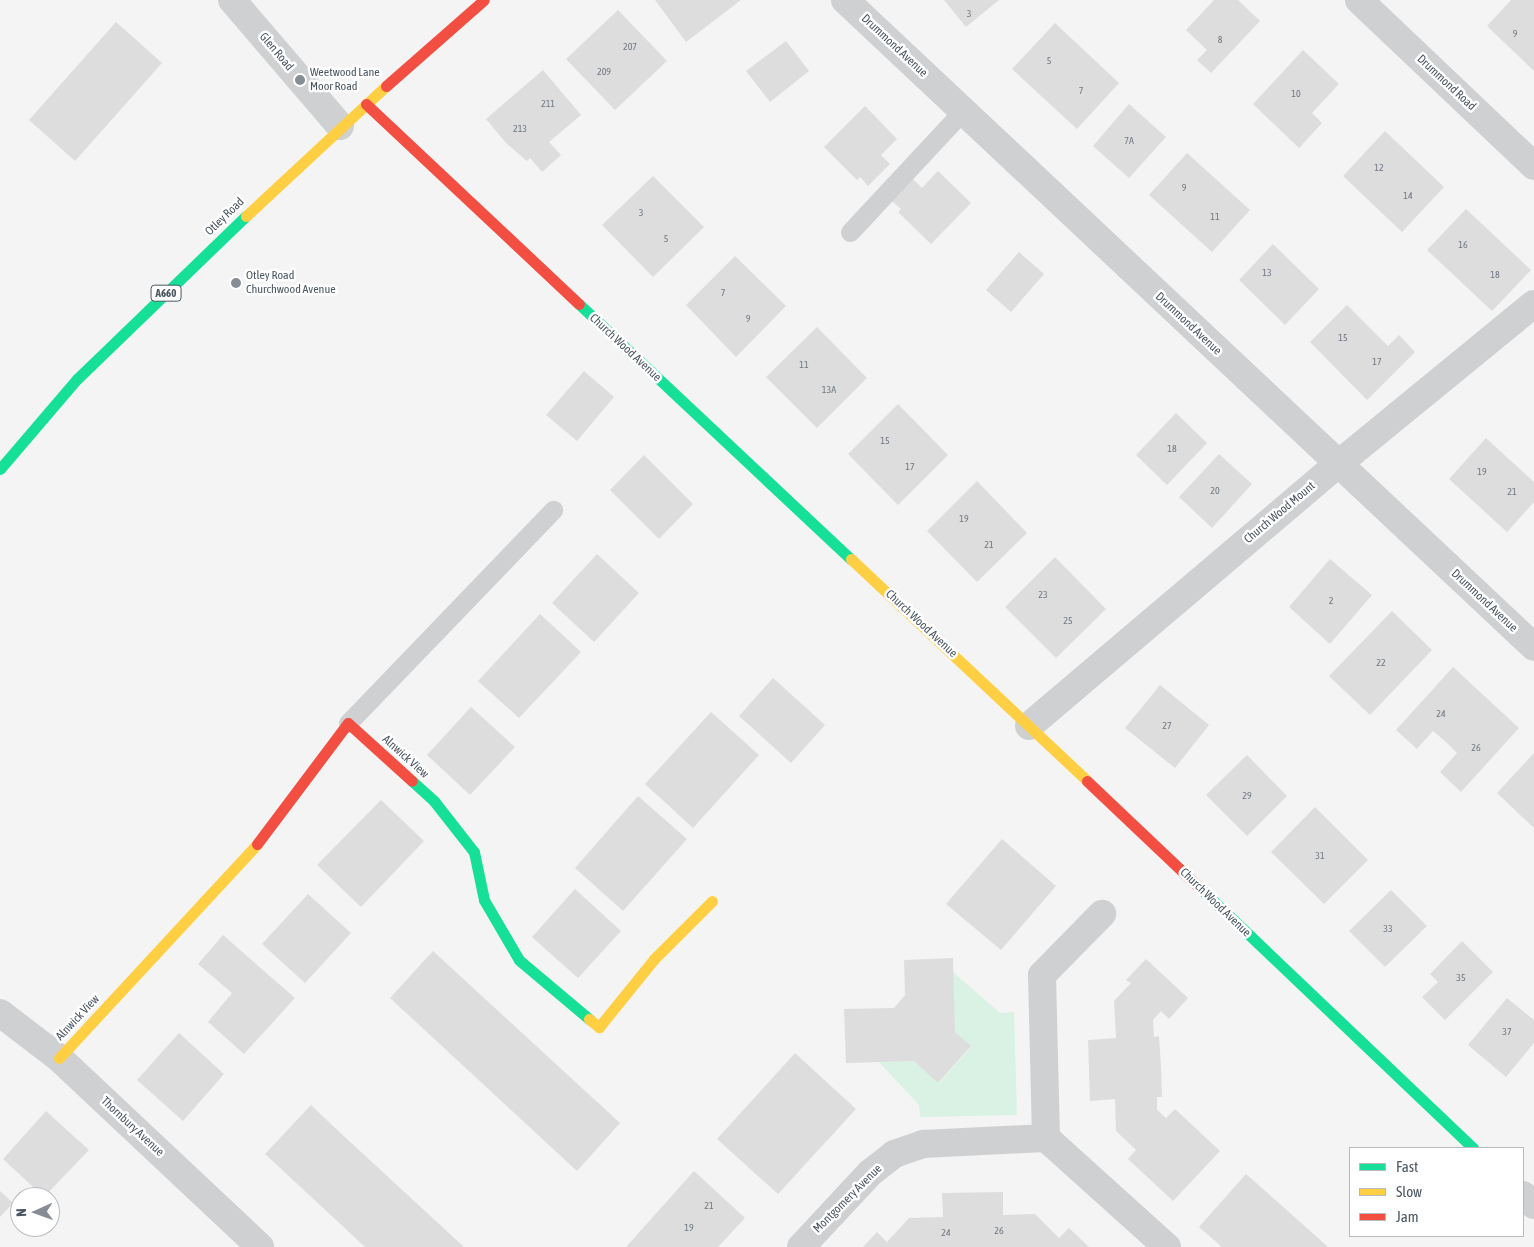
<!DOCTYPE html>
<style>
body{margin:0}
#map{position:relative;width:1534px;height:1247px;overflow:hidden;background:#f4f4f4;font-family:"Asap Condensed",sans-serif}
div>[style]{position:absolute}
.green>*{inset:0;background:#d9f2e3}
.building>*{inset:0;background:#ddddde}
.lane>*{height:19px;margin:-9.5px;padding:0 9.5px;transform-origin:9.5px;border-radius:9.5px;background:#ced0d2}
.street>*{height:28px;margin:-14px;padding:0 14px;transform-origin:14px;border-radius:14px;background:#ced0d2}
.fast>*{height:11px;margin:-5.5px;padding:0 5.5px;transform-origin:5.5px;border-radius:5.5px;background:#16e098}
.slow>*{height:11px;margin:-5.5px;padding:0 5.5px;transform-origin:5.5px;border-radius:5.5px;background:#ffcf43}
.jam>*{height:11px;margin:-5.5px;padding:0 5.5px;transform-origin:5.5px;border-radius:5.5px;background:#f24e42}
.dots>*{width:14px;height:14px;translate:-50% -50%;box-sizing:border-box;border:2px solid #fff;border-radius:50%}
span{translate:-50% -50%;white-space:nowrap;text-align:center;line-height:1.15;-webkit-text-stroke:5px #fff;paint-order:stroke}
.number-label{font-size:10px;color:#707881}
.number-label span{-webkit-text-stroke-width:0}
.shield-label span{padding:1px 4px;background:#fff;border:1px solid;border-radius:4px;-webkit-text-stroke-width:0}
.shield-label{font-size:11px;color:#4a5661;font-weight:700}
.street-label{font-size:12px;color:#4a5661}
.poi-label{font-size:12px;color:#4a5661}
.left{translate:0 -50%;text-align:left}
.legend{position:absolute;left:1349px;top:1147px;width:175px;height:90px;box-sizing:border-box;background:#fff;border:1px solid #b7bbc0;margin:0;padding:6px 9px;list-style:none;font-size:15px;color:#4a5661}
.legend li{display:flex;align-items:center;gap:10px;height:25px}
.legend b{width:25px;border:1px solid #b7bbc0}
.north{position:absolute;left:10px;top:1187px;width:50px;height:50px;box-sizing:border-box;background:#fff;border:1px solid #b7bbc0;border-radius:50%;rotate:268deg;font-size:14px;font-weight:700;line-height:20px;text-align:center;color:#4a5661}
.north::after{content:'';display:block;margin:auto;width:18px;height:22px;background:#868d94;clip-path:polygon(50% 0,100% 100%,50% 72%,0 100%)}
</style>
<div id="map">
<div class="green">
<div style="clip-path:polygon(953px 972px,1000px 1013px,1014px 1012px,1017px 1115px,920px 1117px,919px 1105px,879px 1062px,914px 1061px,939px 1083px,971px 1047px,955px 1032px)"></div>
</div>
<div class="building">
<div style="clip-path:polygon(655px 0,741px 0,686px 42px)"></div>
<div style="clip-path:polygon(944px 0,999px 0,966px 27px)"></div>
<div style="clip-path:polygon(1214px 0,1238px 0,1260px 21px,1211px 73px,1197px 60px,1207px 50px,1186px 30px)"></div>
<div style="clip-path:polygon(1511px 0,1534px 0,1534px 71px,1487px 26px)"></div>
<div style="clip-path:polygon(618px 10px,667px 61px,615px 110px,566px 59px)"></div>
<div style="clip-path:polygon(116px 22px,162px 63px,75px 161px,29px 120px)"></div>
<div style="clip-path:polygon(1055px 23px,1119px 83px,1077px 129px,1012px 69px)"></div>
<div style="clip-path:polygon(786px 41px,809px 71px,770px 102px,746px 71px)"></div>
<div style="clip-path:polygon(1303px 50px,1339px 84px,1312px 113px,1322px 123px,1299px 148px,1253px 104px)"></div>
<div style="clip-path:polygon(543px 70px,581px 115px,549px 142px,561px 155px,542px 172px,530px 158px,527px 161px,507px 144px,486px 119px)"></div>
<div style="clip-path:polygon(1129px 104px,1166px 137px,1129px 178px,1093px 146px)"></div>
<div style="clip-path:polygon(865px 106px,897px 139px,881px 155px,890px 164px,868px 186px,860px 177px,857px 180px,824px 147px)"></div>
<div style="clip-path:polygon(1385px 131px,1444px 187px,1402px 232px,1343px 176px)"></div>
<div style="clip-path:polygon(1187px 153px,1250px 210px,1212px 252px,1149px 195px)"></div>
<div style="clip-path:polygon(938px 171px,971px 203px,931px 244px,898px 212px,901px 209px,892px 201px,913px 179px,922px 188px)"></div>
<div style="clip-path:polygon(653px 176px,704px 227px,653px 277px,602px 225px)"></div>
<div style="clip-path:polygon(1466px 209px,1531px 270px,1492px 311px,1427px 250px)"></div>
<div style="clip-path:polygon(1273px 244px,1319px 289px,1285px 325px,1239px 280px)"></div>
<div style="clip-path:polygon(1019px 252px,1044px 274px,1011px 312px,986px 290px)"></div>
<div style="clip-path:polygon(735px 256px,786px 306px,736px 357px,686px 305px)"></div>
<div style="clip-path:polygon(1347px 305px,1388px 346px,1399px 335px,1415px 352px,1367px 400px,1310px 342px)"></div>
<div style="clip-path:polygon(817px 327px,867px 378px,817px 428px,766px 377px)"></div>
<div style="clip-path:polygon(584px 371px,614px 397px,577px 441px,546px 415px)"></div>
<div style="clip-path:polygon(898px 404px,948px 455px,898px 505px,848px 454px)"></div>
<div style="clip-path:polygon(1176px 413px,1207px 443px,1167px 485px,1136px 455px)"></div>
<div style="clip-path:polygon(1486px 438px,1534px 482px,1534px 502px,1507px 532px,1449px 479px)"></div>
<div style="clip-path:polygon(1219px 454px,1252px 484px,1212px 528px,1179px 497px)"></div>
<div style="clip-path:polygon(644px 455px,693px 504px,659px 539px,610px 490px)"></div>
<div style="clip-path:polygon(977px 481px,1027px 533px,977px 582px,927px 531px)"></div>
<div style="clip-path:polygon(597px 554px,639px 593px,594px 642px,552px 603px)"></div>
<div style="clip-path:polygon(1055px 557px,1106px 609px,1056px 658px,1005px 607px)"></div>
<div style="clip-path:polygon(1330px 559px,1372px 595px,1330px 644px,1289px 607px)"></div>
<div style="clip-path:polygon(1392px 611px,1432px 650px,1370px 715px,1329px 676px)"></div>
<div style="clip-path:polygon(540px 614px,581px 652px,519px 718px,478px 681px)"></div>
<div style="clip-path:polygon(1453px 667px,1519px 728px,1461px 792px,1440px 772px,1457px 753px,1446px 742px,1433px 731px,1417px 749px,1396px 730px)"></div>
<div style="clip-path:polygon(773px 678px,825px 725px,791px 763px,739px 716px)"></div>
<div style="clip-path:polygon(1160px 685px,1209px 725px,1175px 768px,1125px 728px)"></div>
<div style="clip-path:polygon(471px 707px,515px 747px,470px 795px,427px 755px)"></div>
<div style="clip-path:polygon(711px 712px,759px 755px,693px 828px,645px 784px)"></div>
<div style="clip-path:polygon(1534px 753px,1534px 828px,1497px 793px)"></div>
<div style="clip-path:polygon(1247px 755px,1287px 796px,1247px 836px,1206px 795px)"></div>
<div style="clip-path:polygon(638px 796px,687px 839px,623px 911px,575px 868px)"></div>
<div style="clip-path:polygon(381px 800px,424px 841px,361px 907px,317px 865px)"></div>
<div style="clip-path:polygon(1315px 807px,1368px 860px,1324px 904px,1271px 852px)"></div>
<div style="clip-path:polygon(1002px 839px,1056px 886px,1001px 950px,946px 904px)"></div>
<div style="clip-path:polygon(575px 889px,621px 931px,578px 978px,532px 937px)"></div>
<div style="clip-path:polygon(1391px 890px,1427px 926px,1385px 967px,1349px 931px)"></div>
<div style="clip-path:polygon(308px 894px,351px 933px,305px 983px,262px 944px)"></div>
<div style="clip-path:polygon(223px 935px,295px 998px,244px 1054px,208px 1022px,232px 993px,198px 964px)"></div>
<div style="clip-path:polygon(1462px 941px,1493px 972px,1445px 1020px,1422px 997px,1438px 982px,1430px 974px)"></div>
<div style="clip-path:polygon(433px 951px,620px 1123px,577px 1171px,390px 998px)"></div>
<div style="clip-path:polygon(953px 958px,955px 1032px,971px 1046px,938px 1083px,914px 1061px,846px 1063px,844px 1009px,894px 1008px,905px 995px,904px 960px)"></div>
<div style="clip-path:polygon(1146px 959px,1188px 998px,1169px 1019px,1161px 1011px,1153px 1020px,1154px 1037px,1159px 1036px,1161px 1067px,1162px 1097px,1157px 1097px,1157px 1110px,1166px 1118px,1175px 1109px,1220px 1151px,1173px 1201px,1128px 1159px,1136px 1150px,1116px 1131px,1115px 1099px,1090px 1101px,1088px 1040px,1116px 1038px,1114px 1001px,1131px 983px,1126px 980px)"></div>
<div style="clip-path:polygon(1507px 998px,1534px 1020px,1534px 1043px,1506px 1077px,1468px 1045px)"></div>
<div style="clip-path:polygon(179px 1033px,224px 1074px,183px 1121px,137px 1080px)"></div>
<div style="clip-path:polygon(795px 1053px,856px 1109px,778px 1194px,717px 1139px)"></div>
<div style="clip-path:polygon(311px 1105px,334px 1127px,464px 1247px,365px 1247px,335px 1219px,265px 1154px)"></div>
<div style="clip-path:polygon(46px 1111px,89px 1150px,44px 1197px,3px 1159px)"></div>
<div style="clip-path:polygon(694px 1171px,745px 1218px,718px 1247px,626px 1247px)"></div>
<div style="clip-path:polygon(1246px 1174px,1300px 1222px,1328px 1247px,1222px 1247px,1199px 1227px)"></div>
<div style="clip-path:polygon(0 1191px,13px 1203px,0 1217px)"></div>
<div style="clip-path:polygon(1003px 1192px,1003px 1215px,1035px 1214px,1059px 1238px,1069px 1228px,1089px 1247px,863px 1247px,877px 1232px,887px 1242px,909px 1218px,943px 1217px,942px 1193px)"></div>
</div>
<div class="lane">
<div style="left:850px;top:232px;width:166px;rotate:-47deg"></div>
<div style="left:348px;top:723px;width:296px;rotate:-46.1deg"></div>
</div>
<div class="street">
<div style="left:232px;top:0;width:166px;rotate:49.4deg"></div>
<div style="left:845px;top:0;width:945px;rotate:43.2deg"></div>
<div style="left:1359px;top:0;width:241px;rotate:43.5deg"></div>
<div style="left:1029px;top:726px;width:404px;rotate:-40.3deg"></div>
<div style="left:1337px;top:465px;width:254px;rotate:-39.3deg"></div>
<div style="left:0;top:1013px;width:74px;rotate:37.3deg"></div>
<div style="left:59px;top:1058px;width:276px;rotate:43.2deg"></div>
<div style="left:1046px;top:1138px;width:163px;rotate:-91.4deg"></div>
<div style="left:1042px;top:975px;width:86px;rotate:-45.5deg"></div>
<div style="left:1523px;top:1195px;width:15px;rotate:42deg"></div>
<div style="left:801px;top:1247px;width:101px;rotate:-47deg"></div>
<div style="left:870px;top:1173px;width:31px;rotate:-38deg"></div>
<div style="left:894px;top:1154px;width:31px;rotate:-19deg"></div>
<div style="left:923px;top:1144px;width:123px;rotate:-2.8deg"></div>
<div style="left:1046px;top:1138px;width:163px;rotate:42deg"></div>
</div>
<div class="fast">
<div style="left:579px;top:304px;width:373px;rotate:43.2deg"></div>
<div style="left:0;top:469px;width:118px;rotate:-49.5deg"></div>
<div style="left:77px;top:379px;width:235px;rotate:-44deg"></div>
<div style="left:412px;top:781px;width:30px;rotate:42deg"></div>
<div style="left:434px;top:801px;width:65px;rotate:51.9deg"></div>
<div style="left:474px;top:852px;width:49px;rotate:78.2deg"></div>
<div style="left:484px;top:900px;width:69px;rotate:59.7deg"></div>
<div style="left:519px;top:960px;width:92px;rotate:40.1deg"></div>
<div style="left:1201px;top:889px;width:376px;rotate:43.6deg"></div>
</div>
<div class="slow">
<div style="left:246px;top:216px;width:191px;rotate:-42.9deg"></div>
<div style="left:851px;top:559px;width:324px;rotate:43.2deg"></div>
<div style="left:589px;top:1019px;width:13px;rotate:39deg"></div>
<div style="left:599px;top:1027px;width:87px;rotate:-51deg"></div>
<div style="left:654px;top:959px;width:82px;rotate:-45deg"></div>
<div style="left:59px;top:1058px;width:292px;rotate:-47.2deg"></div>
</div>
<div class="jam">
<div style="left:386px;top:86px;width:130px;rotate:-41.3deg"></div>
<div style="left:366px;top:104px;width:292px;rotate:43.2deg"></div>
<div style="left:1087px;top:781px;width:157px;rotate:43.5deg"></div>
<div style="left:257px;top:844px;width:151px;rotate:-53.1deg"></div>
<div style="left:348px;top:723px;width:86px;rotate:42.2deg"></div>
</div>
<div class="dots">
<div style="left:300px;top:80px;background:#868d94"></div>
<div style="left:236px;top:283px;background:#868d94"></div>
</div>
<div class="number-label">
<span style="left:969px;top:14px">3</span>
<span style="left:1515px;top:34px">9</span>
<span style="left:1220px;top:40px">8</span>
<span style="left:630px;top:47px">207</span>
<span style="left:1049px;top:61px">5</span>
<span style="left:604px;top:72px">209</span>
<span style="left:1081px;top:91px">7</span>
<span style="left:1296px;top:94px">10</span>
<span style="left:548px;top:104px">211</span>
<span style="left:520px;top:129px">213</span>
<span style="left:1129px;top:141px">7A</span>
<span style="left:1379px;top:168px">12</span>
<span style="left:1184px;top:188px">9</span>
<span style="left:1408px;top:196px">14</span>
<span style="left:641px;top:213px">3</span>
<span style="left:1215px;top:217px">11</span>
<span style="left:666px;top:239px">5</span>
<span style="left:1463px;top:245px">16</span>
<span style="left:1267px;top:273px">13</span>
<span style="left:1495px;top:275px">18</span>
<span style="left:723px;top:293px">7</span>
<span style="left:748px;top:319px">9</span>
<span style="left:1343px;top:338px">15</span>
<span style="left:1377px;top:362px">17</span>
<span style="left:804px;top:365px">11</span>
<span style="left:829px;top:390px">13A</span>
<span style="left:885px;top:441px">15</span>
<span style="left:1172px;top:449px">18</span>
<span style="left:910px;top:467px">17</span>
<span style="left:1482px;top:472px">19</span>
<span style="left:1215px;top:491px">20</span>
<span style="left:1512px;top:492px">21</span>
<span style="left:964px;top:519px">19</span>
<span style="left:989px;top:545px">21</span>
<span style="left:1043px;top:595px">23</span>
<span style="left:1331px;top:601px">2</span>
<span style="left:1068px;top:621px">25</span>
<span style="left:1381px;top:663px">22</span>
<span style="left:1441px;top:714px">24</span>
<span style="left:1167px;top:726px">27</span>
<span style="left:1476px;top:748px">26</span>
<span style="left:1247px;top:796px">29</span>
<span style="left:1320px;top:856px">31</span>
<span style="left:1388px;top:929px">33</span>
<span style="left:1461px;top:978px">35</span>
<span style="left:1507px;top:1032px">37</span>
<span style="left:709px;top:1206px">21</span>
<span style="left:689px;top:1228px">19</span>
<span style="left:999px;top:1231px">26</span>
<span style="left:946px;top:1233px">24</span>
</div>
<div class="shield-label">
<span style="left:166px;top:293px">A660</span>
</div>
<div class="street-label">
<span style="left:894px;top:46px;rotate:43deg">Drummond Avenue</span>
<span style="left:276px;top:52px;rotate:50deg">Glen Road</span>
<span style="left:1446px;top:83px;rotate:43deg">Drummond Road</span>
<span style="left:225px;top:217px;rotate:-44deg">Otley Road</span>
<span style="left:1188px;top:324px;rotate:43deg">Drummond Avenue</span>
<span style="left:625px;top:348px;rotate:43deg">Church Wood Avenue</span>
<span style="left:1280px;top:513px;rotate:-40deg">Church Wood Mount</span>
<span style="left:1484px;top:601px;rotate:43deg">Drummond Avenue</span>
<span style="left:921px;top:624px;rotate:43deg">Church Wood Avenue</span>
<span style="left:405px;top:757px;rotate:42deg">Alnwick View</span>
<span style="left:1215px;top:903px;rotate:44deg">Church Wood Avenue</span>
<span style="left:78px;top:1018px;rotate:-47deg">Alnwick View</span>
<span style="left:132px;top:1127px;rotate:43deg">Thornbury Avenue</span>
<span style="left:848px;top:1199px;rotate:-45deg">Montgomery Avenue</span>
</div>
<div class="poi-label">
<span class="left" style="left:310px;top:80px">Weetwood Lane<br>Moor Road</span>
<span class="left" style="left:246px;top:283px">Otley Road<br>Churchwood Avenue</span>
</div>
<ul class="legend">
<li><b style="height:6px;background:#16e098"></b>Fast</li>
<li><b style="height:6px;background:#ffcf43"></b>Slow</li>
<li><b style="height:6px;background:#f24e42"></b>Jam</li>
</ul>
<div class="north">N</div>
</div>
